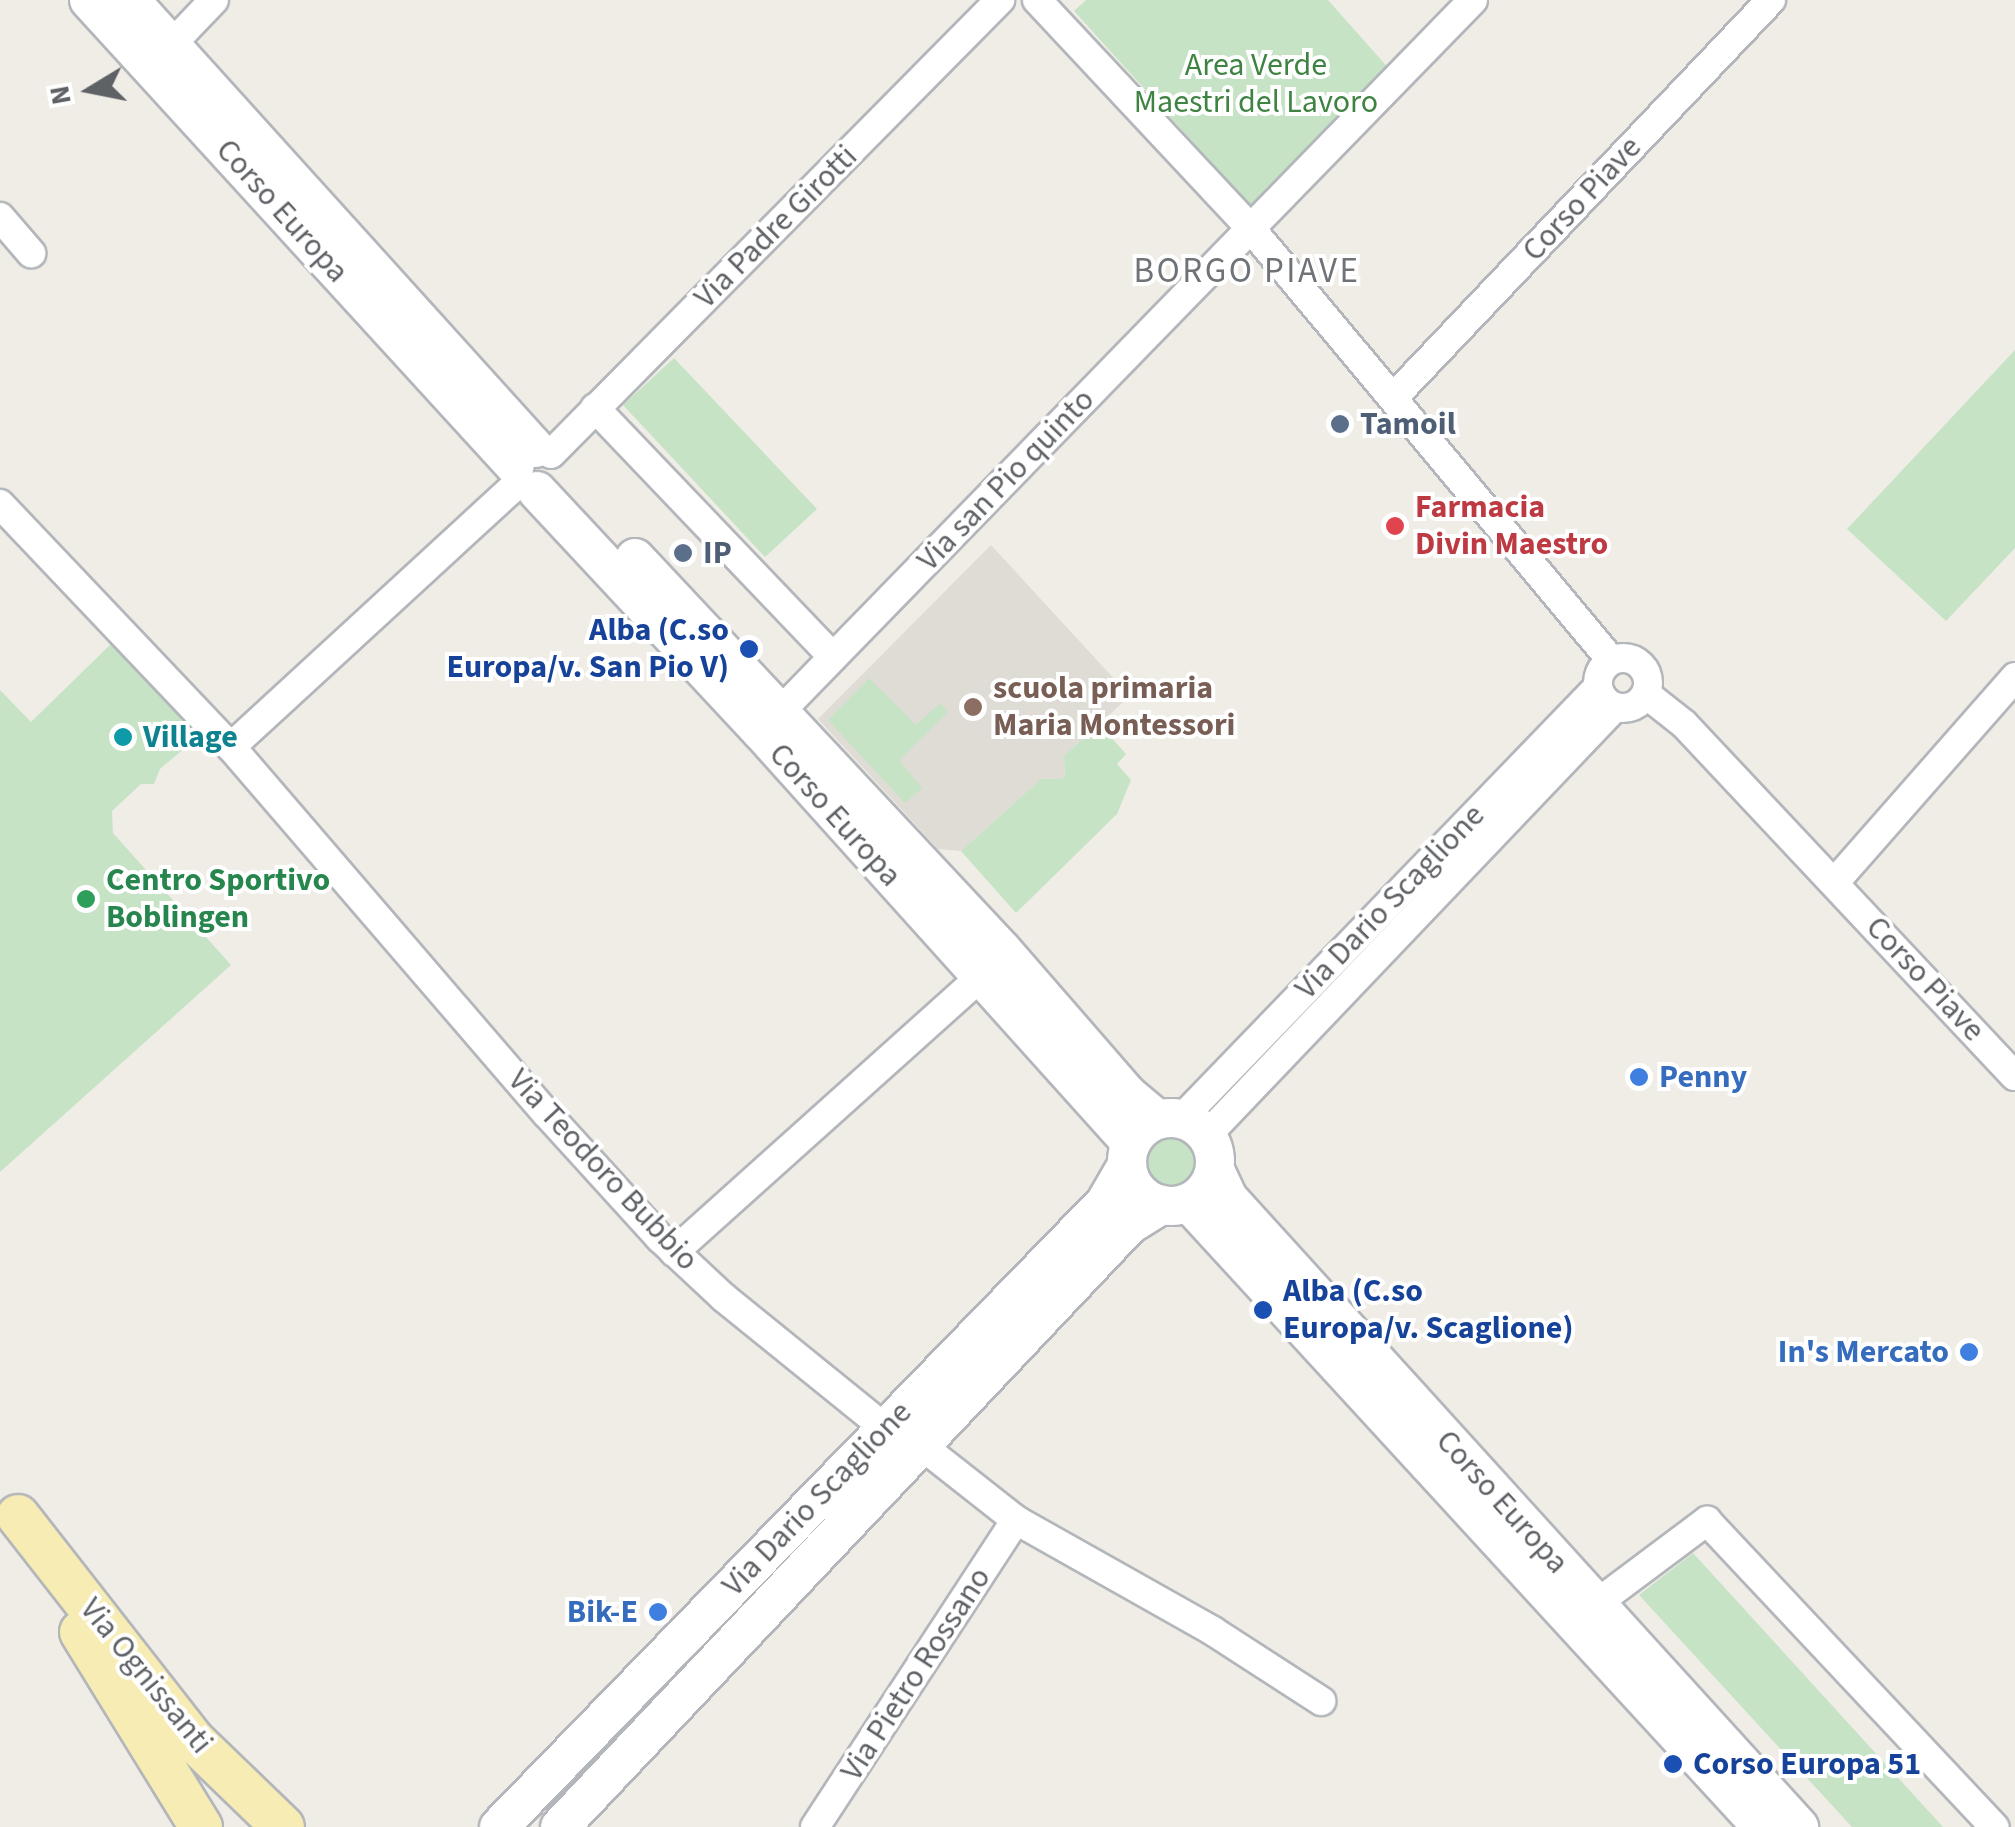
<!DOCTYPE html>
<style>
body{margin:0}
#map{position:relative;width:2015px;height:1827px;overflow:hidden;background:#efede6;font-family:"Source Sans 3",sans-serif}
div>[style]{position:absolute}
.education>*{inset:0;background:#dedcd5}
.green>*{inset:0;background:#c6e3c6}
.round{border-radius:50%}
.roads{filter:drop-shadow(2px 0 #b3b6ba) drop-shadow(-2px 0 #b3b6ba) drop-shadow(0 2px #b3b6ba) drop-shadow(0 -2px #b3b6ba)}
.street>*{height:28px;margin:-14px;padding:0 14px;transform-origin:14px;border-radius:14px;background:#fff}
.street>.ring{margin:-14px;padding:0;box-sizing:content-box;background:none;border:28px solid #fff;border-radius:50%}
.secondary>*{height:38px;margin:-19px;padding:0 19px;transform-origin:19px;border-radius:19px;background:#fff}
.secondary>.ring{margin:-19px;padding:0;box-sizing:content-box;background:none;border:38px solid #fff;border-radius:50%}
.primary>*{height:42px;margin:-21px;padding:0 21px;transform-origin:21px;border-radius:21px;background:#f7ecb3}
.dots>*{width:28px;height:28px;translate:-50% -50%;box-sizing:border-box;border:5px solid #fff;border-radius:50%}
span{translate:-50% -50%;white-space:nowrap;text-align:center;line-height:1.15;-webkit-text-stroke:8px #fff;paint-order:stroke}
.park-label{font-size:32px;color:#3f8342}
.street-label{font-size:32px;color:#5e6165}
.service-label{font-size:32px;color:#4e5e75;font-weight:700}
.left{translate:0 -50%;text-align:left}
.health-label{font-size:32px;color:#be3a42;font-weight:700}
.transit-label{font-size:32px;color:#164399;font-weight:700}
.right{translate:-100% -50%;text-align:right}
.education-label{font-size:32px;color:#785e54;font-weight:700}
.culture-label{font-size:32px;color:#0d838f;font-weight:700}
.leisure-label{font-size:32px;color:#27864d;font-weight:700}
.shop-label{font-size:32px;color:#366cbe;font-weight:700}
.neighbourhood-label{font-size:35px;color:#6f7377;letter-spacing:2.5px}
.north{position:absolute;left:40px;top:40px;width:100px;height:100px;-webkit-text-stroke:8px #fff;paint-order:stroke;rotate:260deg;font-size:28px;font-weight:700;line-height:40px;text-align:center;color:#5e6165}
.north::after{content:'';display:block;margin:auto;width:35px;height:45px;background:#5e6165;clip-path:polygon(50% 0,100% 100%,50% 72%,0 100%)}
</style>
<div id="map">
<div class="education">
<div style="clip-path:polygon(991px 545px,1130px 696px,1064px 756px,1065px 778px,1041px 779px,961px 851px,938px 849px,818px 719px)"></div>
</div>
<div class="green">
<div style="clip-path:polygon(1086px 0,1328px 0,1391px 71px,1255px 211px,1074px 11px)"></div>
<div style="clip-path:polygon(2015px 350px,2015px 548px,1946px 621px,1847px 529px)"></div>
<div style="clip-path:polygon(674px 358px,817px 509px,765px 557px,623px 405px)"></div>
<div style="clip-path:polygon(112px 643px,198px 737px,160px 769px,154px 784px,141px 784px,112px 811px,113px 833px,231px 965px,0 1172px,0 690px,31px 722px)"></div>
<div style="clip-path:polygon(869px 678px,916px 725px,940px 703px,948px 712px,899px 760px,922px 788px,905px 803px,828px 720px)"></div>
<div style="clip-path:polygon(1099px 724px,1126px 754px,1117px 764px,1131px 780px,1117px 814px,1016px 913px,961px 851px,1041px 779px,1065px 778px,1064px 756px)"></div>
<div class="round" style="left:1146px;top:1137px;width:50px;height:50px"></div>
<div style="clip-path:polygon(1693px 1553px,1943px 1827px,1852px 1827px,1639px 1595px)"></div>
</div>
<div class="roads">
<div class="street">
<div style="left:1037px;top:0;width:315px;rotate:46.9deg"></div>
<div style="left:1252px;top:230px;width:560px;rotate:50.14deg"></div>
<div style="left:171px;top:45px;width:62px;rotate:-46.3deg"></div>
<div style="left:0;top:217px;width:48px;rotate:49.3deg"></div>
<div style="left:1393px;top:398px;width:549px;rotate:-46.48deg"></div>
<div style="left:595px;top:408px;width:343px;rotate:46.3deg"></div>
<div style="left:551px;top:454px;width:639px;rotate:-45.32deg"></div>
<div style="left:0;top:504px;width:335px;rotate:46.5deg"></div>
<div style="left:231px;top:747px;width:484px;rotate:49.3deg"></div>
<div style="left:547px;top:1114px;width:168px;rotate:47.7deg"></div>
<div style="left:660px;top:1238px;width:86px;rotate:43.1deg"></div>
<div style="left:723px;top:1297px;width:210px;rotate:39deg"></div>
<div style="left:886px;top:1429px;width:52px;rotate:28.5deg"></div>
<div style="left:932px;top:1454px;width:107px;rotate:38.2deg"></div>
<div style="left:1016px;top:1520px;width:226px;rotate:29.4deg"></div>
<div style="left:1213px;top:1631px;width:129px;rotate:32.9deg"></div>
<div class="ring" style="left:1598px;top:658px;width:22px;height:22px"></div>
<div style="left:1646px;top:694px;width:48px;rotate:38.3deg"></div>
<div style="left:1684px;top:724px;width:483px;rotate:46.8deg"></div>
<div style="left:769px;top:723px;width:1009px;rotate:-45.76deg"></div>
<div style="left:231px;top:747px;width:391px;rotate:-42.6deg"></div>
<div style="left:1835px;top:882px;width:273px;rotate:-48.7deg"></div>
<div style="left:1182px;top:1118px;width:599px;rotate:-46.01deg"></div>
<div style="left:1207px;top:1135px;width:591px;rotate:-46.37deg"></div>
<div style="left:674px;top:1252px;width:411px;rotate:-41.9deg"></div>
<div style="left:1608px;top:1595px;width:124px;rotate:-36.8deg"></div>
<div style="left:1707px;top:1521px;width:420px;rotate:46.8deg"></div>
<div style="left:815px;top:1827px;width:367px;rotate:-56.8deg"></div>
</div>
<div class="secondary">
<div style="left:89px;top:0;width:631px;rotate:47.57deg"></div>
<div style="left:130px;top:0;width:604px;rotate:47.89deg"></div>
<div style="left:537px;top:491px;width:328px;rotate:47deg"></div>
<div style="left:761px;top:731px;width:554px;rotate:48.07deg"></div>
<div style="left:635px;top:558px;width:537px;rotate:46.89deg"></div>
<div style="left:1002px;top:950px;width:191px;rotate:49deg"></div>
<div style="left:1127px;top:1094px;width:39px;rotate:40deg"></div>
<div class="ring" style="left:1127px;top:1118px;width:50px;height:50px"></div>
<div style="left:1215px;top:1170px;width:31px;rotate:65deg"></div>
<div style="left:1228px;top:1198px;width:850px;rotate:47.77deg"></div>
<div style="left:1189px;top:1203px;width:847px;rotate:47.44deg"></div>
<div style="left:499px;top:1827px;width:870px;rotate:-45.84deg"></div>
<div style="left:1105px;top:1203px;width:44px;rotate:-59.9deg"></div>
<div style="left:560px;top:1827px;width:828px;rotate:-46.61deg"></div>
<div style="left:1129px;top:1225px;width:38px;rotate:-32deg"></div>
</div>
<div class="primary">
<div style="left:18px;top:1516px;width:284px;rotate:52deg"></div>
<div style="left:193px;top:1740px;width:125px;rotate:44deg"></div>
<div style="left:81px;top:1632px;width:229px;rotate:58.4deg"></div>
</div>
</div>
<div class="dots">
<div style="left:1340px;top:424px;background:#5c6f8a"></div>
<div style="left:1395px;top:526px;background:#e0444e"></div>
<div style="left:683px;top:553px;background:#5c6f8a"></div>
<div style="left:749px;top:649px;background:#1a4fb4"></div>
<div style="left:973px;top:707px;background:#8d6e63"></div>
<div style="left:123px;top:737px;background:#0f9aa8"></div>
<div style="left:86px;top:899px;background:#2e9e5b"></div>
<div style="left:1639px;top:1077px;background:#3f7fe0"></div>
<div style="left:1263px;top:1310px;background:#1a4fb4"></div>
<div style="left:1969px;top:1352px;background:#3f7fe0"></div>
<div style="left:658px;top:1612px;background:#3f7fe0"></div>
<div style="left:1673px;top:1764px;background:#1a4fb4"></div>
</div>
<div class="park-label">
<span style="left:1256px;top:84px">Area Verde<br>Maestri del Lavoro</span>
</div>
<div class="street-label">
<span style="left:1582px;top:199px;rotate:-47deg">Corso Piave</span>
<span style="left:282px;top:211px;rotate:48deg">Corso Europa</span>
<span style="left:776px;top:227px;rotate:-45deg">Via Padre Girotti</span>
<span style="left:1006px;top:480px;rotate:-46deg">Via san Pio quinto</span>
<span style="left:835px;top:815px;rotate:48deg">Corso Europa</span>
<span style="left:1390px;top:902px;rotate:-46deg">Via Dario Scaglione</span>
<span style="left:1925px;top:979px;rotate:47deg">Corso Piave</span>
<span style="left:603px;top:1170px;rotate:47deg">Via Teodoro Bubbio</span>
<span style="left:817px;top:1499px;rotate:-46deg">Via Dario Scaglione</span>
<span style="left:1502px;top:1502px;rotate:48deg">Corso Europa</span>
<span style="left:916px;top:1674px;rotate:-57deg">Via Pietro Rossano</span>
<span style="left:146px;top:1676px;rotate:51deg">Via Ognissanti</span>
</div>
<div class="service-label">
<span class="left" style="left:1360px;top:424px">Tamoil</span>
<span class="left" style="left:703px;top:553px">IP</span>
</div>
<div class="health-label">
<span class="left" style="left:1415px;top:526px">Farmacia<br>Divin Maestro</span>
</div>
<div class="transit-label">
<span class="right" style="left:729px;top:649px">Alba (C.so<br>Europa/v. San Pio V)</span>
<span class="left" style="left:1283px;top:1310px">Alba (C.so<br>Europa/v. Scaglione)</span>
<span class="left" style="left:1693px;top:1764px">Corso Europa 51</span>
</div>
<div class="education-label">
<span class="left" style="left:993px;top:707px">scuola primaria<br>Maria Montessori</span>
</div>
<div class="culture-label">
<span class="left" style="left:143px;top:737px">Village</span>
</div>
<div class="leisure-label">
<span class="left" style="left:106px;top:899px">Centro Sportivo<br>Boblingen</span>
</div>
<div class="shop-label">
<span class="left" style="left:1659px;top:1077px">Penny</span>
<span class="right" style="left:1949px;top:1352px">In's Mercato</span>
<span class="right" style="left:638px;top:1612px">Bik-E</span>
</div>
<div class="neighbourhood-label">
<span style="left:1247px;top:271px">BORGO PIAVE</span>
</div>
<div class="north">N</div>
</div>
